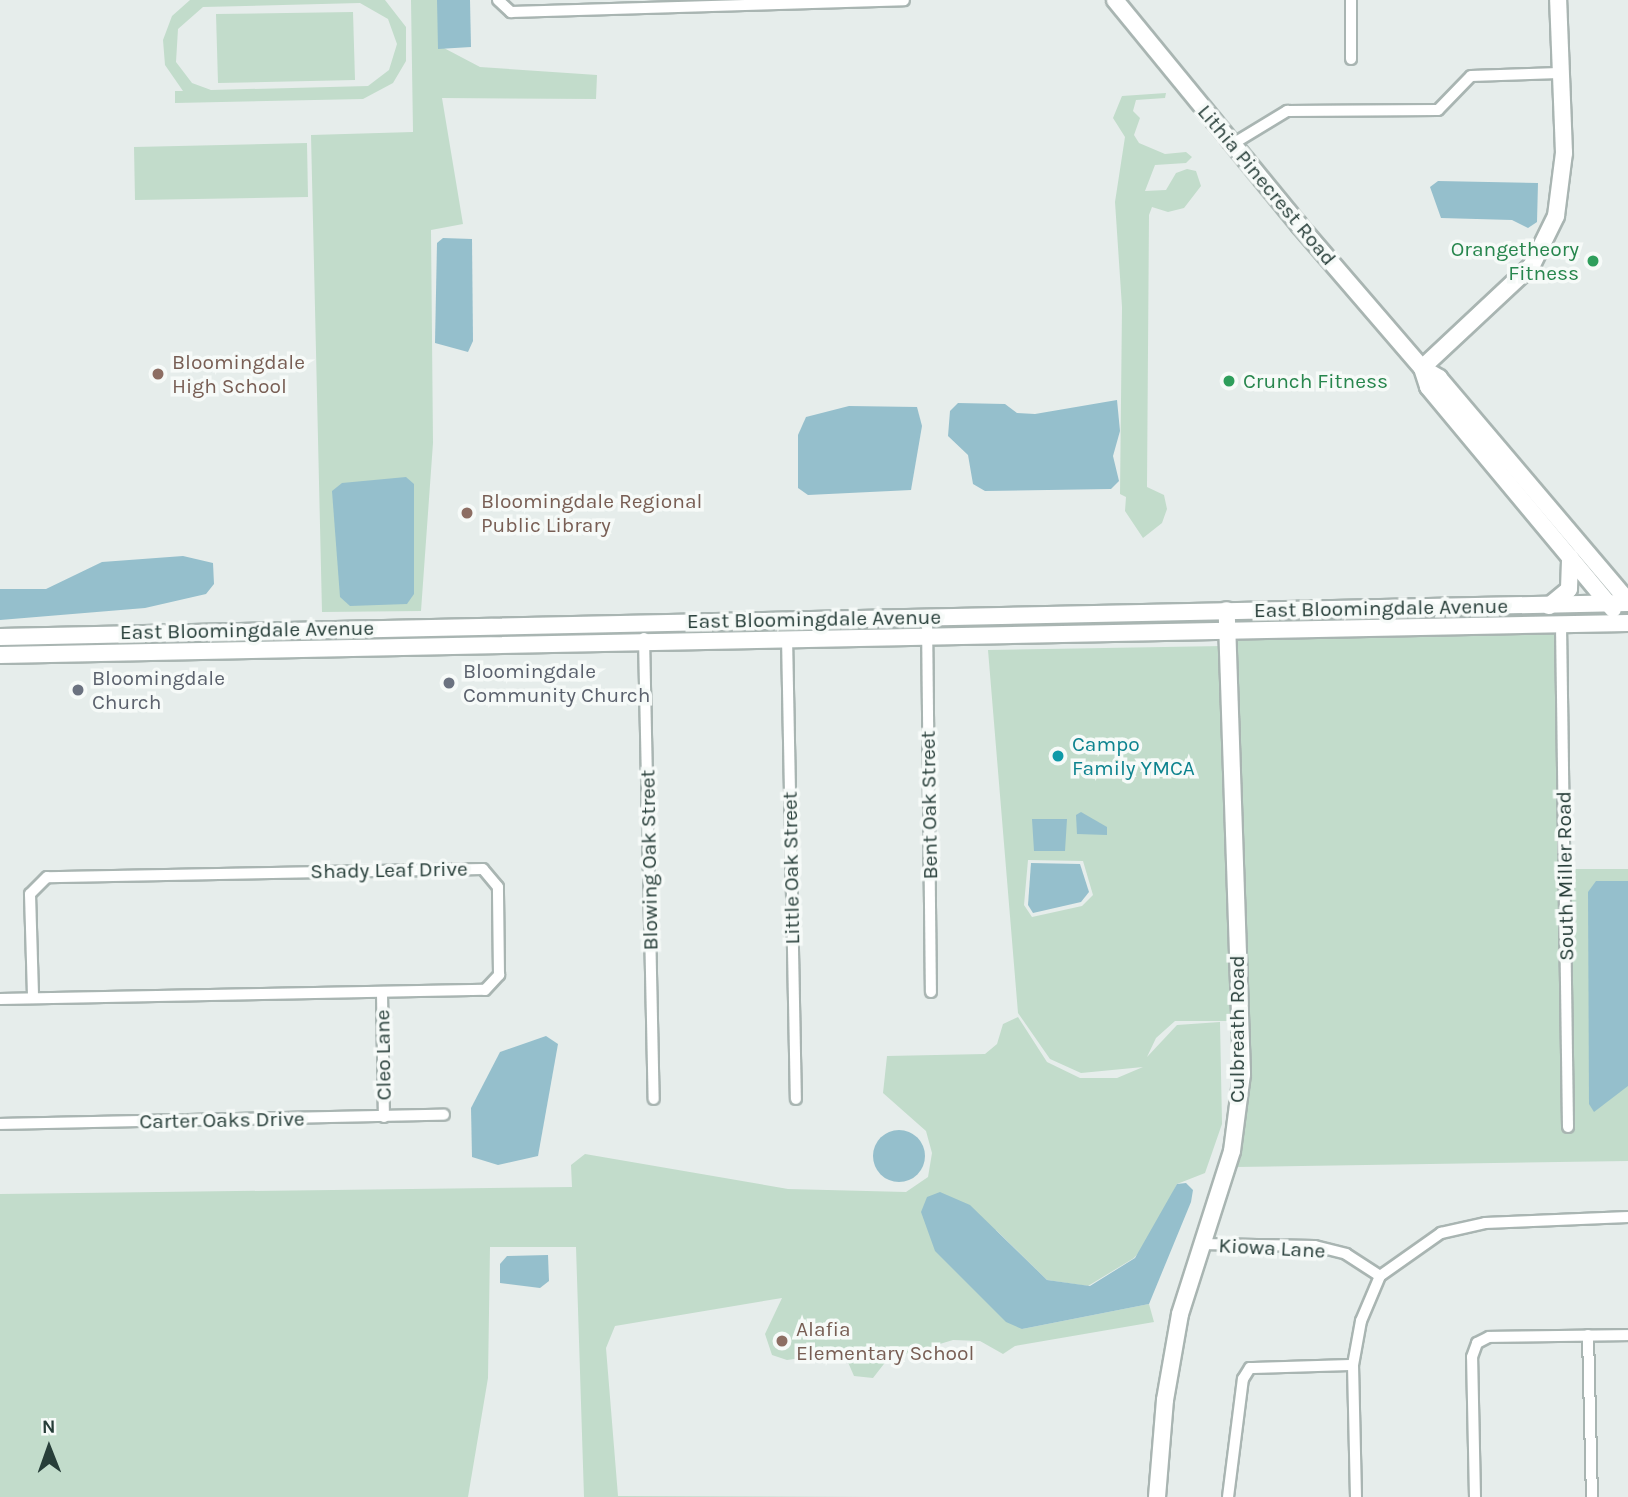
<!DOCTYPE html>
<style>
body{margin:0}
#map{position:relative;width:1628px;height:1497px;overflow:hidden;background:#e6edeb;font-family:Karla,sans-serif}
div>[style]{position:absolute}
.green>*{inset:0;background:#c2dccb}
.water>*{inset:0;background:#95bfcc}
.round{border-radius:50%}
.roads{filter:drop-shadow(2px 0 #a9b5b2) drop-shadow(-2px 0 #a9b5b2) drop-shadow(0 2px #a9b5b2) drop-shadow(0 -2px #a9b5b2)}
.street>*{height:10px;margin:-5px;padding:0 5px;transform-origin:5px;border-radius:5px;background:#fff}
.secondary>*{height:16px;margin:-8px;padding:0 8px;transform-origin:8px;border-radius:8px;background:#fff}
.dots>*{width:19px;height:19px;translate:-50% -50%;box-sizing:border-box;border:4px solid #f6faf8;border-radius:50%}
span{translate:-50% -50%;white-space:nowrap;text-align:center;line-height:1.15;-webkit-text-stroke:7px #f6faf8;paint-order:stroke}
.street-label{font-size:21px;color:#273e39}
.leisure-label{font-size:21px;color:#27864d}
.right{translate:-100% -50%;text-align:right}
.left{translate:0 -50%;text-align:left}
.education-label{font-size:21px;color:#785e54}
.worship-label{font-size:21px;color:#5b616d}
.culture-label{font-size:21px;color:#0d838f}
.north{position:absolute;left:14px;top:1413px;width:70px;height:70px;-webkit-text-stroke:5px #f6faf8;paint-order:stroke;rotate:359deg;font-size:19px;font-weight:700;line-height:28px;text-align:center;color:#273e39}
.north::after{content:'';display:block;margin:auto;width:24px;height:32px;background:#273e39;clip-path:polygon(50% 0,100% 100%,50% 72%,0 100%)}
</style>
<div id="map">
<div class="green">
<div style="clip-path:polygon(evenodd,190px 0,385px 0,406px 27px,406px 61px,393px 83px,363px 99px,175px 103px,175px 91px,183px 91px,165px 65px,163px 40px,172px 16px,190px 0,360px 3px,388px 19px,397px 44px,389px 70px,368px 86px,211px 90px,192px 83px,176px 62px,178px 29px,203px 7px,360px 3px)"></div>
<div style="clip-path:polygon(411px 0,441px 0,442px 47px,480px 67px,597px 75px,596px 99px,442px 98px,463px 224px,431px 230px,433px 443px,421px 611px,322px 612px,311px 135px,413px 132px)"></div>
<div style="clip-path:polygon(353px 12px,355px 80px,218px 83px,216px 14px)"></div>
<div style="clip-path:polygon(1166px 93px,1165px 98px,1136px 100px,1133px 111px,1140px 118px,1134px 135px,1139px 143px,1165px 154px,1186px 152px,1192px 157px,1186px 163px,1155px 165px,1145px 191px,1166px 190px,1176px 173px,1187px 169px,1196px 171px,1201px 186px,1184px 208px,1168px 212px,1152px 207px,1149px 215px,1147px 487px,1164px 495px,1167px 509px,1162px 523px,1143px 538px,1125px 511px,1126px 497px,1120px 494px,1122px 307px,1115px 202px,1125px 137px,1113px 118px,1122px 96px)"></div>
<div style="clip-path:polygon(307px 143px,308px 197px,135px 200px,134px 147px)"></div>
<div style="clip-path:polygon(1556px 630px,1558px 851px,1564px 849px,1565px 862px,1575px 869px,1628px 869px,1628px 1161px,1235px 1167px,1250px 1063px,1237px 634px)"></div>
<div style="clip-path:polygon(evenodd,1223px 646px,1235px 1021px,1175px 1021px,1156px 1038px,1147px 1057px,1177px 1025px,1220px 1022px,1222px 1124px,1205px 1173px,1177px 1184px,1150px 1240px,1134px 1258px,1088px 1286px,1047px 1280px,996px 1230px,1022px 1329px,1149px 1304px,1154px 1322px,1015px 1346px,1003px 1354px,980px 1341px,953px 1340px,887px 1360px,873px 1378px,854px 1376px,847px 1360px,836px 1353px,787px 1360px,772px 1355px,765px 1334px,782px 1298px,615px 1326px,606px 1348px,618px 1496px,876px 1497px,584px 1497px,576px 1247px,490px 1247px,488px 1378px,468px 1497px,0 1497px,0 1194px,572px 1187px,571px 1165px,585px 1154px,788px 1189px,906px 1192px,928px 1177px,932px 1153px,926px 1131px,883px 1093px,887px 1056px,985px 1054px,997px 1044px,1003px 1024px,1018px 1017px,1047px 1062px,1080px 1078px,1117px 1078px,1143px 1067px,1081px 1073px,1050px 1059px,1018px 1013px,988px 650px,1223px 646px,1028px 860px,1083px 861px,1093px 895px,1082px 906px,1032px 917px,1024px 905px,1028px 860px)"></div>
</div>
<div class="water">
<div style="clip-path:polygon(437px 0,470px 0,471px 47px,438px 49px)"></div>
<div style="clip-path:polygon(1438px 181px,1538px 183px,1537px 222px,1528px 228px,1512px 220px,1441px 218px,1430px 187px)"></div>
<div style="clip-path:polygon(443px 238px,472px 239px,473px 341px,468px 352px,435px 343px,437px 243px)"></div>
<div style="clip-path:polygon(1117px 400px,1120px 431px,1113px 456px,1119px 481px,1111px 489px,985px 491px,973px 484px,968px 455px,948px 436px,950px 411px,958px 403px,1005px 404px,1017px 413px,1035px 414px)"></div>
<div style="clip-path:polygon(849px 406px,917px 407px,922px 426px,911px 490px,808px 495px,798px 488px,798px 435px,806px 417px)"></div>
<div style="clip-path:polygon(406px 477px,414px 484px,414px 594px,407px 604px,350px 606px,340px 597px,332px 491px,342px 483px)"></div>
<div style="clip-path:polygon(183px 556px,213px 563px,214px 584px,206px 594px,145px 608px,0 620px,0 589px,46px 589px,102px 562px)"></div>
<div style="clip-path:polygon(1081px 812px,1107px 827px,1107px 835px,1077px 834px,1076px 815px)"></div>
<div style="clip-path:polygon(1032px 819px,1067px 819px,1065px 851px,1034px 851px)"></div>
<div style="clip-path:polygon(1031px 863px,1080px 864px,1089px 892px,1081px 902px,1033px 913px,1028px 905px)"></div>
<div style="clip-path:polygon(1596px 881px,1628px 881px,1628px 1086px,1594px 1112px,1589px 1104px,1588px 892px)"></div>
<div style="clip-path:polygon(546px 1036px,558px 1044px,538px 1156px,498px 1165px,472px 1157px,471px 1108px,500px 1052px)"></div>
<div class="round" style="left:873px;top:1130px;width:52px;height:52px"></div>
<div style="clip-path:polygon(1186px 1183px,1193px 1190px,1191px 1202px,1149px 1304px,1022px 1329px,1006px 1322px,935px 1251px,921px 1212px,927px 1197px,940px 1192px,970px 1205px,1047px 1280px,1090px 1286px,1135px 1258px,1177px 1184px)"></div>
<div style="clip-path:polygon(548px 1255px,549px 1281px,540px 1288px,500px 1283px,500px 1264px,507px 1256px)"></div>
</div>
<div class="roads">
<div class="street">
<div style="left:498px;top:0;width:18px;rotate:43deg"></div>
<div style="left:511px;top:12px;width:393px;rotate:-1.7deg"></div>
<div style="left:1351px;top:0;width:59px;rotate:90deg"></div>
<div style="left:1231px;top:145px;width:66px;rotate:-31.3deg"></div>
<div style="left:1287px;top:111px;width:151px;rotate:-0.4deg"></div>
<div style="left:1438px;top:110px;width:47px;rotate:-45.9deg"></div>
<div style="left:1471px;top:76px;width:88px;rotate:-2deg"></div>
<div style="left:927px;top:618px;width:374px;rotate:89.4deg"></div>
<div style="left:1561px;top:625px;width:502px;rotate:89.2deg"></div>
<div style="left:787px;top:637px;width:462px;rotate:88.9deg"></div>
<div style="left:644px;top:638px;width:461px;rotate:88.8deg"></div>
<div style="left:382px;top:993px;width:124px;rotate:89.1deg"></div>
<div style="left:0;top:999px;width:485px;rotate:-1.1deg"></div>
<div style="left:485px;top:990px;width:21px;rotate:-47deg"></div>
<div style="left:499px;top:975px;width:88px;rotate:-90.7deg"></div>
<div style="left:498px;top:887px;width:23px;rotate:-130deg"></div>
<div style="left:483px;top:869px;width:436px;rotate:178.9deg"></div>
<div style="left:47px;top:877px;width:24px;rotate:135deg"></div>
<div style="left:30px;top:894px;width:104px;rotate:88.3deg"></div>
<div style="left:0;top:1124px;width:444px;rotate:-1.2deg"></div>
<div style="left:1200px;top:1244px;width:115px;rotate:1deg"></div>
<div style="left:1315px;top:1246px;width:32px;rotate:14deg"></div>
<div style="left:1346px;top:1254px;width:40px;rotate:32.9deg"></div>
<div style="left:1588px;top:1335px;width:162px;rotate:88.6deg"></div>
<div style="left:1228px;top:1497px;width:119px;rotate:-82.8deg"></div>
<div style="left:1243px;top:1379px;width:13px;rotate:-58deg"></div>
<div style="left:1250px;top:1368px;width:103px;rotate:-1.7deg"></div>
<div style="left:1356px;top:1497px;width:132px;rotate:-91.3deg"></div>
<div style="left:1353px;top:1365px;width:45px;rotate:-79.7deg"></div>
<div style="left:1361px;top:1321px;width:49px;rotate:-67.1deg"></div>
<div style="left:1380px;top:1276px;width:75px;rotate:-35.2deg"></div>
<div style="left:1441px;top:1233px;width:45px;rotate:-12.8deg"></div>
<div style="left:1485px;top:1223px;width:143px;rotate:-2.4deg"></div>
<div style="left:1475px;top:1497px;width:140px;rotate:-91.2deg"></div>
<div style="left:1472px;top:1357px;width:15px;rotate:-70deg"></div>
<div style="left:1477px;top:1343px;width:13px;rotate:-27deg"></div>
<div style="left:1489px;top:1337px;width:139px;rotate:-0.8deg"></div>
</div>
<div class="secondary">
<div style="left:1115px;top:0;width:291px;rotate:50.7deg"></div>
<div style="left:1299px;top:225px;width:189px;rotate:49.3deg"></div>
<div style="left:1422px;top:368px;width:20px;rotate:30deg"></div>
<div style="left:1439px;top:378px;width:292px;rotate:49.7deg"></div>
<div style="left:1422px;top:368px;width:151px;rotate:-43.1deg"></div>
<div style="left:1532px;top:265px;width:55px;rotate:-63.9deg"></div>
<div style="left:1556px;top:216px;width:64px;rotate:-82.8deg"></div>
<div style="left:1564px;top:153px;width:153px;rotate:-92.2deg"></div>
<div style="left:1422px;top:368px;width:20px;rotate:72deg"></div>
<div style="left:1428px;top:387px;width:289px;rotate:50.2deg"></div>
<div style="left:1549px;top:606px;width:26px;rotate:-40deg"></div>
<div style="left:1569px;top:589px;width:32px;rotate:-88deg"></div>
<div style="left:0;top:637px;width:1628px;rotate:-1.2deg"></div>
<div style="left:0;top:655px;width:1628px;rotate:-1.13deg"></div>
<div style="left:1157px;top:1497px;width:97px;rotate:-85.3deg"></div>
<div style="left:1165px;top:1400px;width:87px;rotate:-80.1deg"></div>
<div style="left:1180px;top:1314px;width:171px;rotate:-72.3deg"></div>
<div style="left:1232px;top:1151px;width:78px;rotate:-82.6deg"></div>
<div style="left:1242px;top:1074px;width:464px;rotate:-91.9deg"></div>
</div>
</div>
<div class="dots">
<div style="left:1593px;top:261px;background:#2e9e5b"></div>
<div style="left:158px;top:374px;background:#8d6e63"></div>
<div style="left:1229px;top:381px;background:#2e9e5b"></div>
<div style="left:467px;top:513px;background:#8d6e63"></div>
<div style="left:449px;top:683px;background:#6b7280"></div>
<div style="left:78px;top:690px;background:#6b7280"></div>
<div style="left:1058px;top:756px;background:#0f9aa8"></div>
<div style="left:782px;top:1341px;background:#8d6e63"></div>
</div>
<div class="street-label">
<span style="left:1267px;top:185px;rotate:50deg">Lithia Pinecrest Road</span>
<span style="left:1381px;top:608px;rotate:-1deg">East Bloomingdale Avenue</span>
<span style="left:814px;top:619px;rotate:-1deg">East Bloomingdale Avenue</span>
<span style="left:247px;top:630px;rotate:-1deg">East Bloomingdale Avenue</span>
<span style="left:929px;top:805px;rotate:-91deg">Bent Oak Street</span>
<span style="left:649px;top:860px;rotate:-91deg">Blowing Oak Street</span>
<span style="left:791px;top:868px;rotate:-91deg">Little Oak Street</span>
<span style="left:389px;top:870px;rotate:-1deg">Shady Leaf Drive</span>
<span style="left:1565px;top:876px;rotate:-91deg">South Miller Road</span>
<span style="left:1237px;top:1029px;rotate:-90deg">Culbreath Road</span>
<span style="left:383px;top:1055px;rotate:-91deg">Cleo Lane</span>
<span style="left:222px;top:1120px;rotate:-1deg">Carter Oaks Drive</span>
<span style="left:1272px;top:1248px;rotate:3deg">Kiowa Lane</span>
</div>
<div class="leisure-label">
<span class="right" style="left:1579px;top:261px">Orangetheory<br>Fitness</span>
<span class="left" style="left:1243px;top:381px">Crunch Fitness</span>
</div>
<div class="education-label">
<span class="left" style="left:172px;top:374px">Bloomingdale<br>High School</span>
<span class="left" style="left:481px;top:513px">Bloomingdale Regional<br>Public Library</span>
<span class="left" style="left:796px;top:1341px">Alafia<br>Elementary School</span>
</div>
<div class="worship-label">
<span class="left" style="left:463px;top:683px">Bloomingdale<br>Community Church</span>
<span class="left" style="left:92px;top:690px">Bloomingdale<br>Church</span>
</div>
<div class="culture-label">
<span class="left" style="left:1072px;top:756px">Campo<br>Family YMCA</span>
</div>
<div class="north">N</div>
</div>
